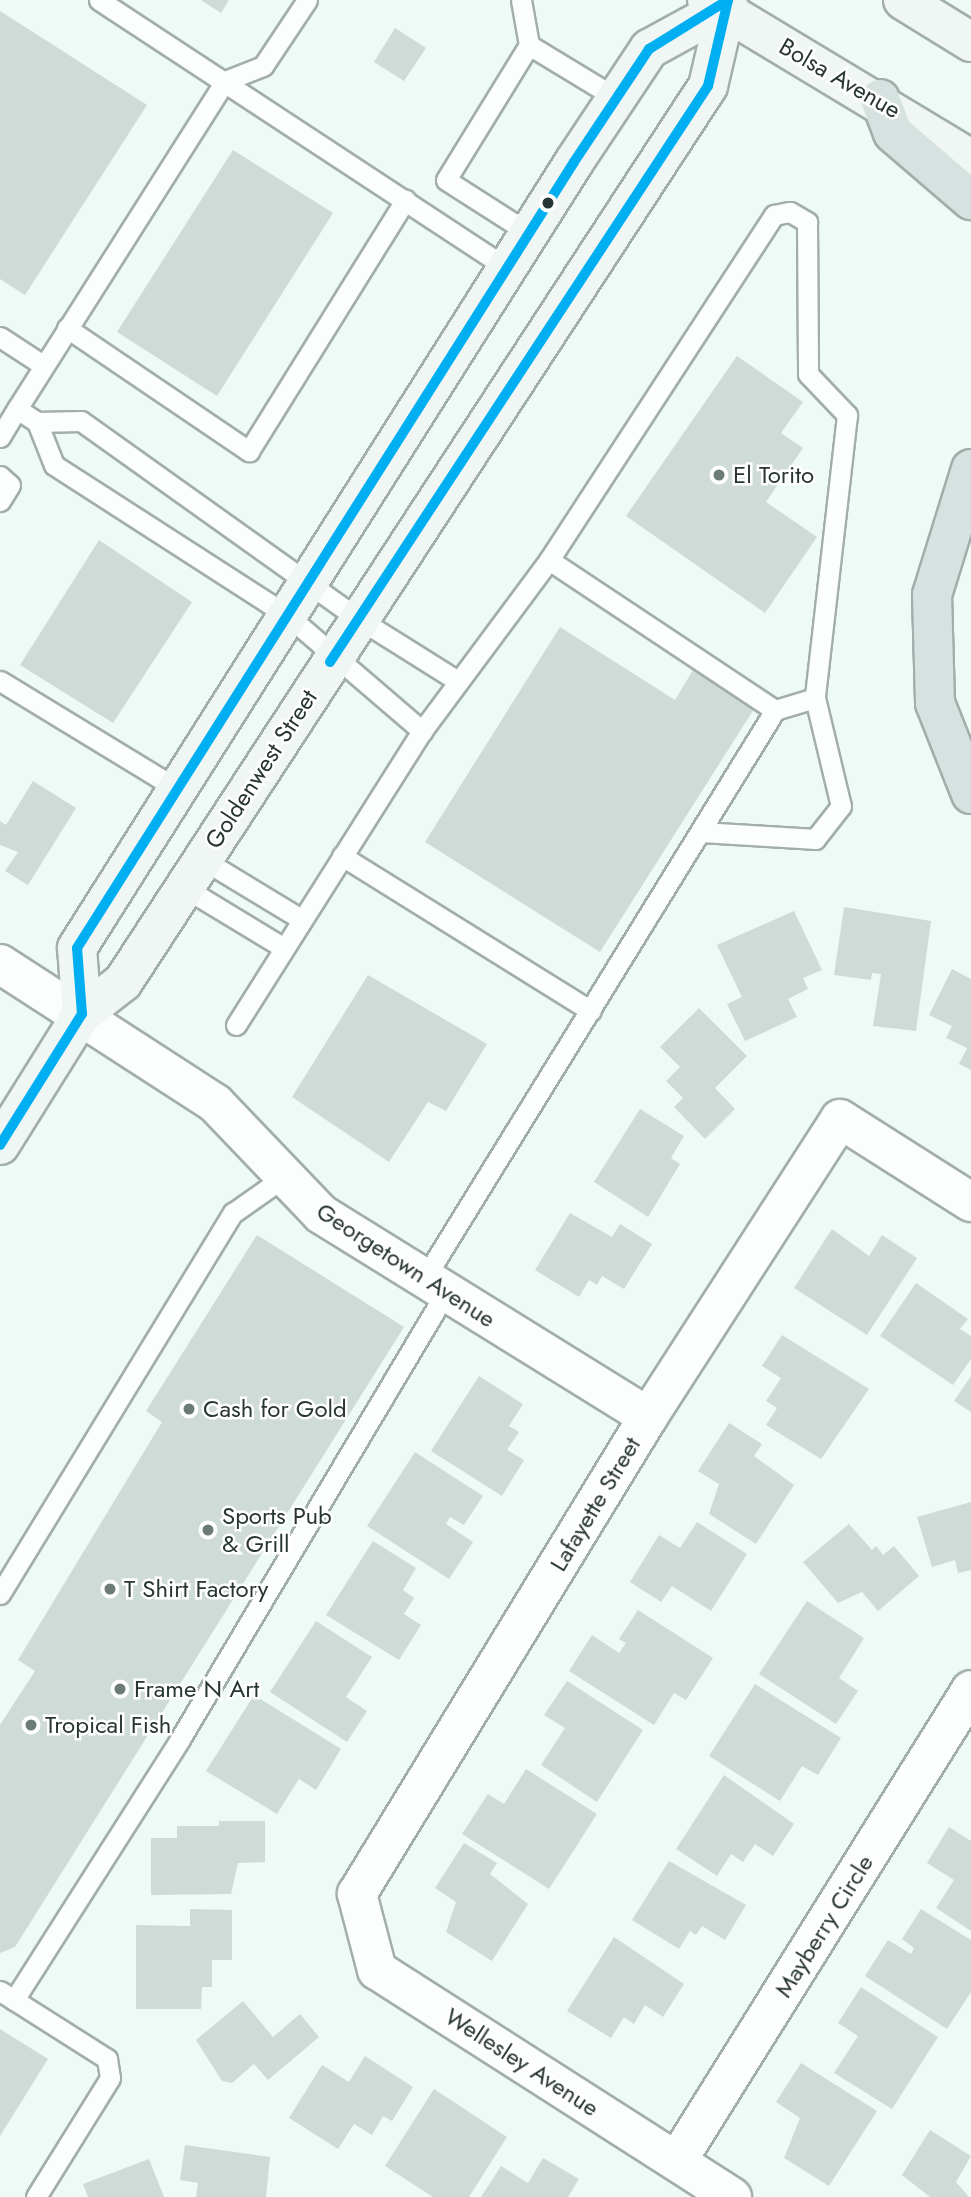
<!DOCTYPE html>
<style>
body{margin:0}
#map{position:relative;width:971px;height:2197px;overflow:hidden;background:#edfaf6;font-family:Jost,sans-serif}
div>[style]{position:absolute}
.building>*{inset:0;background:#cedbd7}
.roads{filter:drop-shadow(2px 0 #a2aeab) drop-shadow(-2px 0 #a2aeab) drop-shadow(0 2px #a2aeab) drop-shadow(0 -2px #a2aeab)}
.lane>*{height:19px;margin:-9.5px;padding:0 9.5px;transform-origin:9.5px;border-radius:9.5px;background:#fcfefe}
.street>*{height:38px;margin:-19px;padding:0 19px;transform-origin:19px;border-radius:19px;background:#fcfefe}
.secondary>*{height:38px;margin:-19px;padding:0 19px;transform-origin:19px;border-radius:19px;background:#f0f6f4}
.highway>*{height:38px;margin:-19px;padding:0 19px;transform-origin:19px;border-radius:19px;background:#d5e2df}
.bus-1>*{height:10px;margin:-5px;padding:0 5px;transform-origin:5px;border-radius:5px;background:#00aff2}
.dots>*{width:19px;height:19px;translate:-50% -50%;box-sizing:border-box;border:4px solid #fff;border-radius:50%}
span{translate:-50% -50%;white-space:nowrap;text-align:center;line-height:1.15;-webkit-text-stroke:5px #fff;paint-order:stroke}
.street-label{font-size:24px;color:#273633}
.poi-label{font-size:24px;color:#273633}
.left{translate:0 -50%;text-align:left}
</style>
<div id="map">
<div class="building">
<div style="clip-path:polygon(201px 0,229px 0,221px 13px)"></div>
<div style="clip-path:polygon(0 11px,147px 105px,25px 295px,0 279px)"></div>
<div style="clip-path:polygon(395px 28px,426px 48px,404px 81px,374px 62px)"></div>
<div style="clip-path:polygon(233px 150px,333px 213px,217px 396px,117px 332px)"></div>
<div style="clip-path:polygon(737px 356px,803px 402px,781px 433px,803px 448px,766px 502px,817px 537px,765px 613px,626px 516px)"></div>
<div style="clip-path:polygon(99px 540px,192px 602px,113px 723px,20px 665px)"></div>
<div style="clip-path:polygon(560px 627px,675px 700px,693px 670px,754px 709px,600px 952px,425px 842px)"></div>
<div style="clip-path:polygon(33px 781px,76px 808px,28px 885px,5px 871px,18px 852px,0 845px,0 821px,6px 825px)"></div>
<div style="clip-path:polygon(844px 907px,931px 921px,916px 1031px,873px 1026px,881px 974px,872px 973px,871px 980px,834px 975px)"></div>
<div style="clip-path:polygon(794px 911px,822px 970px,803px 978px,808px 989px,788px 999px,797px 1017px,745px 1041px,727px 1004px,742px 997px,717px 945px)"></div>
<div style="clip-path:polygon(952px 969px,971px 979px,971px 1070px,959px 1064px,967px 1048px,946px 1038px,952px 1026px,929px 1015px)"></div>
<div style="clip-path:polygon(368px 975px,487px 1044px,446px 1111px,428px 1102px,389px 1162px,292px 1097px)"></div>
<div style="clip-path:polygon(699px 1008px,747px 1056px,715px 1088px,735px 1109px,705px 1139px,674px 1107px,683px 1098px,666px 1081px,680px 1067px,660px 1047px)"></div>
<div style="clip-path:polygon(640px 1109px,684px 1136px,671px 1158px,680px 1164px,648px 1217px,594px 1182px)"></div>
<div style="clip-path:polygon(570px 1213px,612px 1237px,620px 1224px,652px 1244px,624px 1289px,602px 1276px,597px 1285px,589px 1280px,579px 1297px,535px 1270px)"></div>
<div style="clip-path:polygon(832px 1229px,869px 1256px,882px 1235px,917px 1258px,867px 1335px,794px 1288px)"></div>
<div style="clip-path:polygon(257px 1235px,404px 1327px,15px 1947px,0 1953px,0 1725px,35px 1671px,18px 1660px,162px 1422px,146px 1411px)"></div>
<div style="clip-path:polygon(916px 1283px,968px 1319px,960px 1329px,971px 1336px,971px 1359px,953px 1385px,880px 1336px)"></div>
<div style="clip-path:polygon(782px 1335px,869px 1389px,821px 1459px,766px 1425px,777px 1408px,766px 1401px,781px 1378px,762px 1366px)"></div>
<div style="clip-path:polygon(479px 1376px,523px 1404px,509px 1426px,519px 1432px,507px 1450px,524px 1460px,502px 1496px,431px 1451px)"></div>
<div style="clip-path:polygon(971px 1376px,971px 1412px,954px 1401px)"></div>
<div style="clip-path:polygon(729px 1423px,762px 1444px,754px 1456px,794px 1485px,756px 1544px,709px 1514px,719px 1484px,698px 1471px)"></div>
<div style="clip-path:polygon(415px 1452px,483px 1496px,464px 1525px,450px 1517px,446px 1524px,473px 1542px,449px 1579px,367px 1526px)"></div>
<div style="clip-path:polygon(971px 1502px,971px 1570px,958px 1573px,955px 1560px,932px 1567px,917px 1517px)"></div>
<div style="clip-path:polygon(697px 1522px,747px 1554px,711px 1611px,672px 1586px,661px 1602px,630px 1582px,659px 1535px,680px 1548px)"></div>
<div style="clip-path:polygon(849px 1524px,872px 1550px,876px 1546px,883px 1555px,894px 1546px,919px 1576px,878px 1611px,862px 1592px,838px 1603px,803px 1562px)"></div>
<div style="clip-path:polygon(373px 1541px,416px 1568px,403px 1590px,414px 1598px,404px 1614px,421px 1625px,399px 1660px,326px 1615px)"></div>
<div style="clip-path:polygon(807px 1601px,864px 1638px,839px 1678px,858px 1691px,836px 1724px,759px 1674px)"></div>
<div style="clip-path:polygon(638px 1610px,713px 1658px,686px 1700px,674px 1693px,654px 1725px,569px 1671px,592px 1635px,619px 1653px,626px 1643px,619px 1639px)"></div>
<div style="clip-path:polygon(316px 1621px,372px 1657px,346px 1697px,367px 1711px,347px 1742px,270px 1692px)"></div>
<div style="clip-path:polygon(567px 1681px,643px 1730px,597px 1802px,541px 1765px,565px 1728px,544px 1715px)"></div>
<div style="clip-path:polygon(755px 1684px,841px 1738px,818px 1775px,802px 1766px,780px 1801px,709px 1756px)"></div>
<div style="clip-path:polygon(254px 1695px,341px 1749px,316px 1790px,299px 1779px,277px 1814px,206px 1771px)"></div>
<div style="clip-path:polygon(526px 1769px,597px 1814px,549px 1889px,462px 1834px,488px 1794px,504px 1804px)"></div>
<div style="clip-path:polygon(724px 1775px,794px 1824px,773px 1856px,755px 1844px,743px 1862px,731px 1854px,717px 1876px,676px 1849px)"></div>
<div style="clip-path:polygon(219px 1821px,265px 1821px,265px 1862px,238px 1863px,231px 1894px,151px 1895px,151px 1838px,177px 1838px,177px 1826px,219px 1826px)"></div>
<div style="clip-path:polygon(949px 1827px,971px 1841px,971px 1931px,936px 1908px,954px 1880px,927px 1863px)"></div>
<div style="clip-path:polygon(464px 1843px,497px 1863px,490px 1874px,528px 1904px,492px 1961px,446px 1932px,456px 1902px,435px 1888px)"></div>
<div style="clip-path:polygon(669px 1861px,746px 1905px,725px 1940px,702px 1926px,696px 1935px,690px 1931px,679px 1949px,632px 1920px)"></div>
<div style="clip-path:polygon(190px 1909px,232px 1910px,232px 1960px,212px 1960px,212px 1987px,202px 1987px,201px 2009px,136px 2009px,136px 1925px,190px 1926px)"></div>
<div style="clip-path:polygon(921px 1909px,971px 1940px,971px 1992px,947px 2029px,865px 1976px,888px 1940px,911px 1954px,914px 1948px,902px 1939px)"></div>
<div style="clip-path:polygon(614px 1937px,684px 1984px,663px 2017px,645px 2005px,634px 2024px,624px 2017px,611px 2038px,567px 2011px)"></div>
<div style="clip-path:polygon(861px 1987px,938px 2037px,892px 2109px,834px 2073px,858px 2036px,838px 2023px)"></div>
<div style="clip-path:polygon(243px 2001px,273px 2037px,300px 2014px,319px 2037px,268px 2080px,254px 2064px,232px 2083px,222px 2081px,196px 2040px)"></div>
<div style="clip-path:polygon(0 2029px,48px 2059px,0 2136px)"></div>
<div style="clip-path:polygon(365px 2056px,413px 2087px,392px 2121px,383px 2116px,372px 2135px,354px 2124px,338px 2149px,289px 2118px,322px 2065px,349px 2082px)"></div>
<div style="clip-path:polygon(801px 2063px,877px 2111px,829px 2186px,784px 2158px,800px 2118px,776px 2102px)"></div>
<div style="clip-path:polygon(434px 2089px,507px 2137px,469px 2197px,433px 2197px,385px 2166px)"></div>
<div style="clip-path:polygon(930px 2130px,971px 2156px,956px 2182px,969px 2197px,930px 2197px,902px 2175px)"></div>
<div style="clip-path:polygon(185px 2145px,270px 2157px,266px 2197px,196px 2197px,198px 2183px,180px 2180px)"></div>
<div style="clip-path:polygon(543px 2158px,579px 2179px,568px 2197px,481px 2197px,501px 2166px,528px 2183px)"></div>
<div style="clip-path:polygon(149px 2159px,164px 2197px,88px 2197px,83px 2184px)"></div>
</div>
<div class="roads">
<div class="lane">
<div style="left:99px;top:0;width:488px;rotate:33.3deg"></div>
<div style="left:307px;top:0;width:79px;rotate:123.7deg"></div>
<div style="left:263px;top:66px;width:41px;rotate:158.5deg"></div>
<div style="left:225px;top:81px;width:388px;rotate:122.4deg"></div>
<div style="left:17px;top:409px;width:24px;rotate:33deg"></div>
<div style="left:37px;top:422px;width:44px;rotate:-1.3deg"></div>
<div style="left:81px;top:421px;width:341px;rotate:35.5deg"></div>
<div style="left:359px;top:619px;width:117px;rotate:32.1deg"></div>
<div style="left:521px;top:0;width:46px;rotate:79.9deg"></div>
<div style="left:529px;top:45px;width:158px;rotate:121.6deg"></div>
<div style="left:446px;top:180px;width:98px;rotate:32.6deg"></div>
<div style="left:529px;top:45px;width:102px;rotate:31.3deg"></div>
<div style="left:67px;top:328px;width:220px;rotate:34.1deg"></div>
<div style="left:249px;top:451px;width:296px;rotate:-58.1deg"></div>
<div style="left:0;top:337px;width:51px;rotate:33.1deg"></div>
<div style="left:37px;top:422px;width:46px;rotate:68.4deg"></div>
<div style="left:54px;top:465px;width:278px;rotate:32.8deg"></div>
<div style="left:288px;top:616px;width:177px;rotate:40.6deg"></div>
<div style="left:0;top:437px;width:33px;rotate:-59deg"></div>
<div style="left:0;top:476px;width:13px;rotate:42deg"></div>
<div style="left:10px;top:485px;width:19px;rotate:122deg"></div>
<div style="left:549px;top:560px;width:271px;rotate:33.6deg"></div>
<div style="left:775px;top:710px;width:42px;rotate:-16.7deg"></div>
<div style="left:0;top:681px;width:210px;rotate:31.3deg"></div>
<div style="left:342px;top:856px;width:293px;rotate:31.9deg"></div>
<div style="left:202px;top:859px;width:116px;rotate:31.2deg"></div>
<div style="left:185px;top:888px;width:116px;rotate:31.2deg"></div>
<div style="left:236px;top:1025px;width:348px;rotate:-57.7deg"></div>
<div style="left:422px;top:731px;width:213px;rotate:-53.4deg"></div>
<div style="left:549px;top:560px;width:412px;rotate:-56.9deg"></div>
<div style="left:774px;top:215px;width:16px;rotate:-11deg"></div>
<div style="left:790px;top:212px;width:20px;rotate:30deg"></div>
<div style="left:807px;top:222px;width:152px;rotate:89.6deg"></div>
<div style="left:808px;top:374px;width:57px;rotate:46.4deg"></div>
<div style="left:847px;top:415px;width:285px;rotate:96.5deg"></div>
<div style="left:815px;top:698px;width:111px;rotate:76.5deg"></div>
<div style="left:841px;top:806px;width:42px;rotate:128.2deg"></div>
<div style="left:815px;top:839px;width:113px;rotate:-176.5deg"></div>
<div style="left:424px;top:1279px;width:669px;rotate:-58.33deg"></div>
<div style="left:0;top:1594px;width:447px;rotate:-58.6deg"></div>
<div style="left:233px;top:1213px;width:62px;rotate:-35.2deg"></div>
<div style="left:0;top:1991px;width:127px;rotate:32.4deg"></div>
<div style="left:107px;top:2059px;width:19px;rotate:81deg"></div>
<div style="left:110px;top:2078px;width:140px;rotate:121.9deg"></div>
<div style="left:14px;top:2000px;width:309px;rotate:-57.5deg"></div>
<div style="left:180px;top:1739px;width:520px;rotate:-59.24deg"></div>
</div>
<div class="street">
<div style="left:0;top:964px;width:257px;rotate:32.9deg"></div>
<div style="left:216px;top:1104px;width:152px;rotate:46.3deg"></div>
<div style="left:321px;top:1214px;width:385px;rotate:31.8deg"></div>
<div style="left:677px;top:2161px;width:555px;rotate:-58.03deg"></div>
<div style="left:732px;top:2197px;width:421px;rotate:-147.4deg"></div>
<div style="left:377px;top:1970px;width:79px;rotate:-104.7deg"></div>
<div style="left:357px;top:1894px;width:559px;rotate:-58.61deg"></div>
<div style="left:648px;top:1417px;width:354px;rotate:-57.2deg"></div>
<div style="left:840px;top:1119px;width:155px;rotate:32.4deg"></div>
</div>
<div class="secondary">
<div style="left:707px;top:0;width:308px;rotate:31.1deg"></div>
<div style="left:903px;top:0;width:80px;rotate:31.7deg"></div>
<div style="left:82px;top:1014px;width:66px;rotate:-94.3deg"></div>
<div style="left:77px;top:948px;width:930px;rotate:-57.69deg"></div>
<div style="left:574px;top:162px;width:136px;rotate:-56.4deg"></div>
<div style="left:649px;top:49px;width:83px;rotate:-28.7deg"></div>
<div style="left:0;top:1145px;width:155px;rotate:-58deg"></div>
<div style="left:82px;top:1014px;width:52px;rotate:-38deg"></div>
<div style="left:123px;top:982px;width:1070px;rotate:-56.86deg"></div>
<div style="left:708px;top:86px;width:88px;rotate:-76.9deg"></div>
</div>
<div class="highway">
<div style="left:880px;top:99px;width:36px;rotate:69deg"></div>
<div style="left:893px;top:133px;width:103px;rotate:40.7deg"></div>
<div style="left:971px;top:469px;width:132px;rotate:107.2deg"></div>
<div style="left:932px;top:595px;width:108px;rotate:88.4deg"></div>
<div style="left:935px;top:703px;width:98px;rotate:68.4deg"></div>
</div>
</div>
<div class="bus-1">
<div style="left:330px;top:662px;width:689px;rotate:-56.73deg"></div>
<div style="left:708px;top:86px;width:88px;rotate:-76.9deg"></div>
<div style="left:0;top:1145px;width:155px;rotate:-58deg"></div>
<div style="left:82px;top:1014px;width:66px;rotate:-94.3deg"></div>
<div style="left:77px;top:948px;width:930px;rotate:-57.69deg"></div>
<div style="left:574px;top:162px;width:136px;rotate:-56.4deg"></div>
<div style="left:649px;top:49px;width:93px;rotate:-31.8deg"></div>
</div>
<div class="dots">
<div style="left:548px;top:203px;background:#273633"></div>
<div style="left:719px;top:475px;background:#6c7b77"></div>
<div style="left:189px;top:1409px;background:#6c7b77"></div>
<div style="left:208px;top:1530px;background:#6c7b77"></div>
<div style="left:110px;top:1589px;background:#6c7b77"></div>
<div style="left:120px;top:1689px;background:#6c7b77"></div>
<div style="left:31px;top:1725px;background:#6c7b77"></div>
</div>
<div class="street-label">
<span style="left:840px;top:78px;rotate:30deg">Bolsa Avenue</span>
<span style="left:261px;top:769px;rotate:-57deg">Goldenwest Street</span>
<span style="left:406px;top:1265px;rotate:33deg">Georgetown Avenue</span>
<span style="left:595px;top:1504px;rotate:-59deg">Lafayette Street</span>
<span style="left:824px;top:1926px;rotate:-58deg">Mayberry Circle</span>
<span style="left:522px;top:2062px;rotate:33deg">Wellesley Avenue</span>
</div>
<div class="poi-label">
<span class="left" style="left:733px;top:475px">El Torito</span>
<span class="left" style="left:203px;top:1409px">Cash for Gold</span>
<span class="left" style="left:222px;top:1530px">Sports Pub<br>&amp; Grill</span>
<span class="left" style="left:124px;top:1589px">T Shirt Factory</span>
<span class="left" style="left:134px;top:1689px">Frame N Art</span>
<span class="left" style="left:45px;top:1725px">Tropical Fish</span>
</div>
</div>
